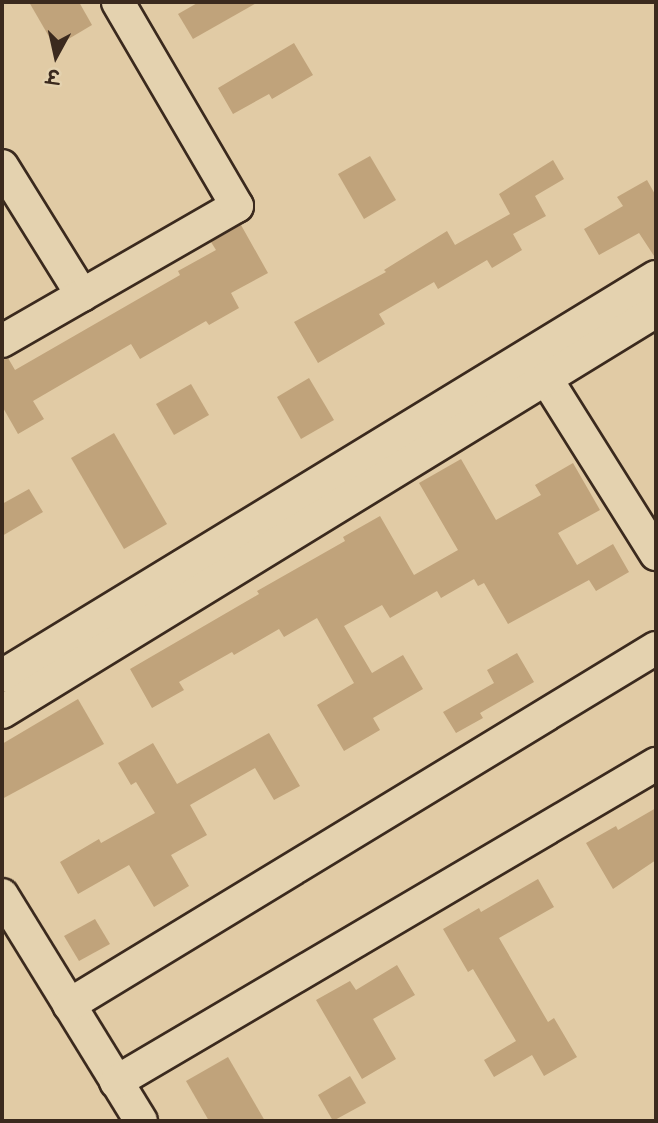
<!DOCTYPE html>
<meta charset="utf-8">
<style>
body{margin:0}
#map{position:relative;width:658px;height:1123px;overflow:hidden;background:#e1cba5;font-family:Delius,"Playpen Sans Deva",sans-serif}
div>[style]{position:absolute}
.building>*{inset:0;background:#c0a37b}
.roads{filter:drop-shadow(2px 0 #3b2a1e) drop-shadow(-2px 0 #3b2a1e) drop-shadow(0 2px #3b2a1e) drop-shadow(0 -2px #3b2a1e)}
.minor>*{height:32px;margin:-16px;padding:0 16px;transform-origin:16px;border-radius:16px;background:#e4d2af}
span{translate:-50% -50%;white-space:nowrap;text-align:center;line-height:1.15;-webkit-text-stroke:6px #e4d2af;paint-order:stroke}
.frame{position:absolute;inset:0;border:4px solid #3b2a1e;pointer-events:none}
.north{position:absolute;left:21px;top:21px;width:70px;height:70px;-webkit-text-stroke:5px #e4d2af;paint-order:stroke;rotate:188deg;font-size:19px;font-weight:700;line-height:28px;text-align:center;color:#3b2a1e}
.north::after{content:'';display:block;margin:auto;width:24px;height:32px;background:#3b2a1e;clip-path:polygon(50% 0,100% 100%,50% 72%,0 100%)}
</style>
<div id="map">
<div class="building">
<div style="clip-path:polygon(29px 2px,79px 2px,92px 25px,55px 47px)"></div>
<div style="clip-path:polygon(199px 2px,258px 2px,193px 39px,178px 14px)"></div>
<div style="clip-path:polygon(294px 43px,313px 75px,272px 99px,269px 94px,233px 114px,218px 88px)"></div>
<div style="clip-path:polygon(370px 156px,396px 200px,364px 219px,338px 174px)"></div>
<div style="clip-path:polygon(553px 160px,564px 179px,535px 196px,546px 216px,513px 234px,522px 250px,492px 268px,487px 260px,438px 289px,434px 282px,379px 314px,385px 324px,318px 363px,294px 322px,386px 272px,384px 270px,447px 231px,455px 245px,510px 214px,499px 194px)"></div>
<div style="clip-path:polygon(647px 180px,656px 196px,656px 259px,639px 233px,599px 255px,584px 229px,623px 206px,617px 197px)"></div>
<div style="clip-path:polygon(241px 225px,268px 273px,231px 293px,239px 308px,209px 325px,206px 321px,140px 359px,131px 344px,33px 401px,44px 419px,18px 434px,2px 406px,2px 359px,8px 358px,15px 370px,180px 275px,178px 271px,216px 250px,211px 242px)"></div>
<div style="clip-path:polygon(309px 378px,334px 420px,301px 439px,277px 397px)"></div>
<div style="clip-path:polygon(191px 384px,209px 415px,174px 435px,156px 404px)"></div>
<div style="clip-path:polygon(114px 433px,167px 524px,124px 549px,71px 458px)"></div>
<div style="clip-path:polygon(461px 459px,496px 520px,541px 495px,535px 485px,573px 463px,600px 510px,558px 533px,577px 565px,613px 544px,629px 572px,596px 591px,589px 580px,508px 624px,484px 583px,478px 586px,474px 579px,441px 598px,437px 591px,390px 618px,382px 605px,344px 626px,372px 673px,403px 655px,423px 689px,373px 718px,380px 730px,344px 751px,317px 705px,354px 683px,317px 618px,284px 637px,279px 629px,234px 655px,232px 652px,179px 682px,184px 690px,152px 708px,130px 669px,259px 594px,257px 591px,345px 541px,343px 537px,380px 516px,414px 575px,458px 550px,419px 483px)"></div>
<div style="clip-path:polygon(29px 489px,43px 512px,2px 536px,2px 504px)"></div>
<div style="clip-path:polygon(517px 653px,534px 682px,480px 713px,483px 718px,456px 733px,443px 712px,494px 683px,487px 670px)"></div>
<div style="clip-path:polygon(78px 699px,104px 744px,2px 799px,2px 744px)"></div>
<div style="clip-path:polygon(269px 733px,300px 786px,274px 800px,255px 768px,190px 805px,207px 835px,171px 855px,189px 886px,154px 907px,129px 865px,78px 894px,60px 862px,99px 839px,101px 843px,155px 813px,136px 782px,131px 785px,118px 763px,153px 743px,177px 784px)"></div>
<div style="clip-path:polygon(656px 808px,656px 860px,613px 889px,586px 843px,616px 826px,618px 830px)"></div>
<div style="clip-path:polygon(538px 879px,554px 907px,499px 938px,548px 1022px,554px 1018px,577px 1057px,544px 1076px,532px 1055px,494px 1077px,484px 1060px,516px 1041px,473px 969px,468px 972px,443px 929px,479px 908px,481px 912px)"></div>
<div style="clip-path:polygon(95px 919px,110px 944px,79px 961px,64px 936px)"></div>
<div style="clip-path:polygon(397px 965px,415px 995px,373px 1019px,396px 1059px,362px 1079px,316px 1000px,350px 981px,356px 990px)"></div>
<div style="clip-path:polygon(228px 1057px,265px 1121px,209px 1121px,186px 1081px)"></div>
<div style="clip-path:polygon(350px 1076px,366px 1103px,333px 1121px,318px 1095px)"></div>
</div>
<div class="roads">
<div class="minor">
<div style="left:2px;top:166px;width:152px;rotate:58.2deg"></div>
<div style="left:2px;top:341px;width:271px;rotate:-29.9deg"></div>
<div style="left:237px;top:206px;width:236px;rotate:-120.3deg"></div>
<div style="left:535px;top:361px;width:228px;rotate:57.9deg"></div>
<div style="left:2px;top:676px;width:766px;rotate:-31.39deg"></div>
<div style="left:2px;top:712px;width:767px;rotate:-31.51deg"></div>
<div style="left:2px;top:895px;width:265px;rotate:58.4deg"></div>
<div style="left:69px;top:1005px;width:687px;rotate:-31.31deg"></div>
<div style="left:116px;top:1082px;width:627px;rotate:-30.49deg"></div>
</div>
</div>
<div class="frame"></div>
<div class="north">उ</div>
</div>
